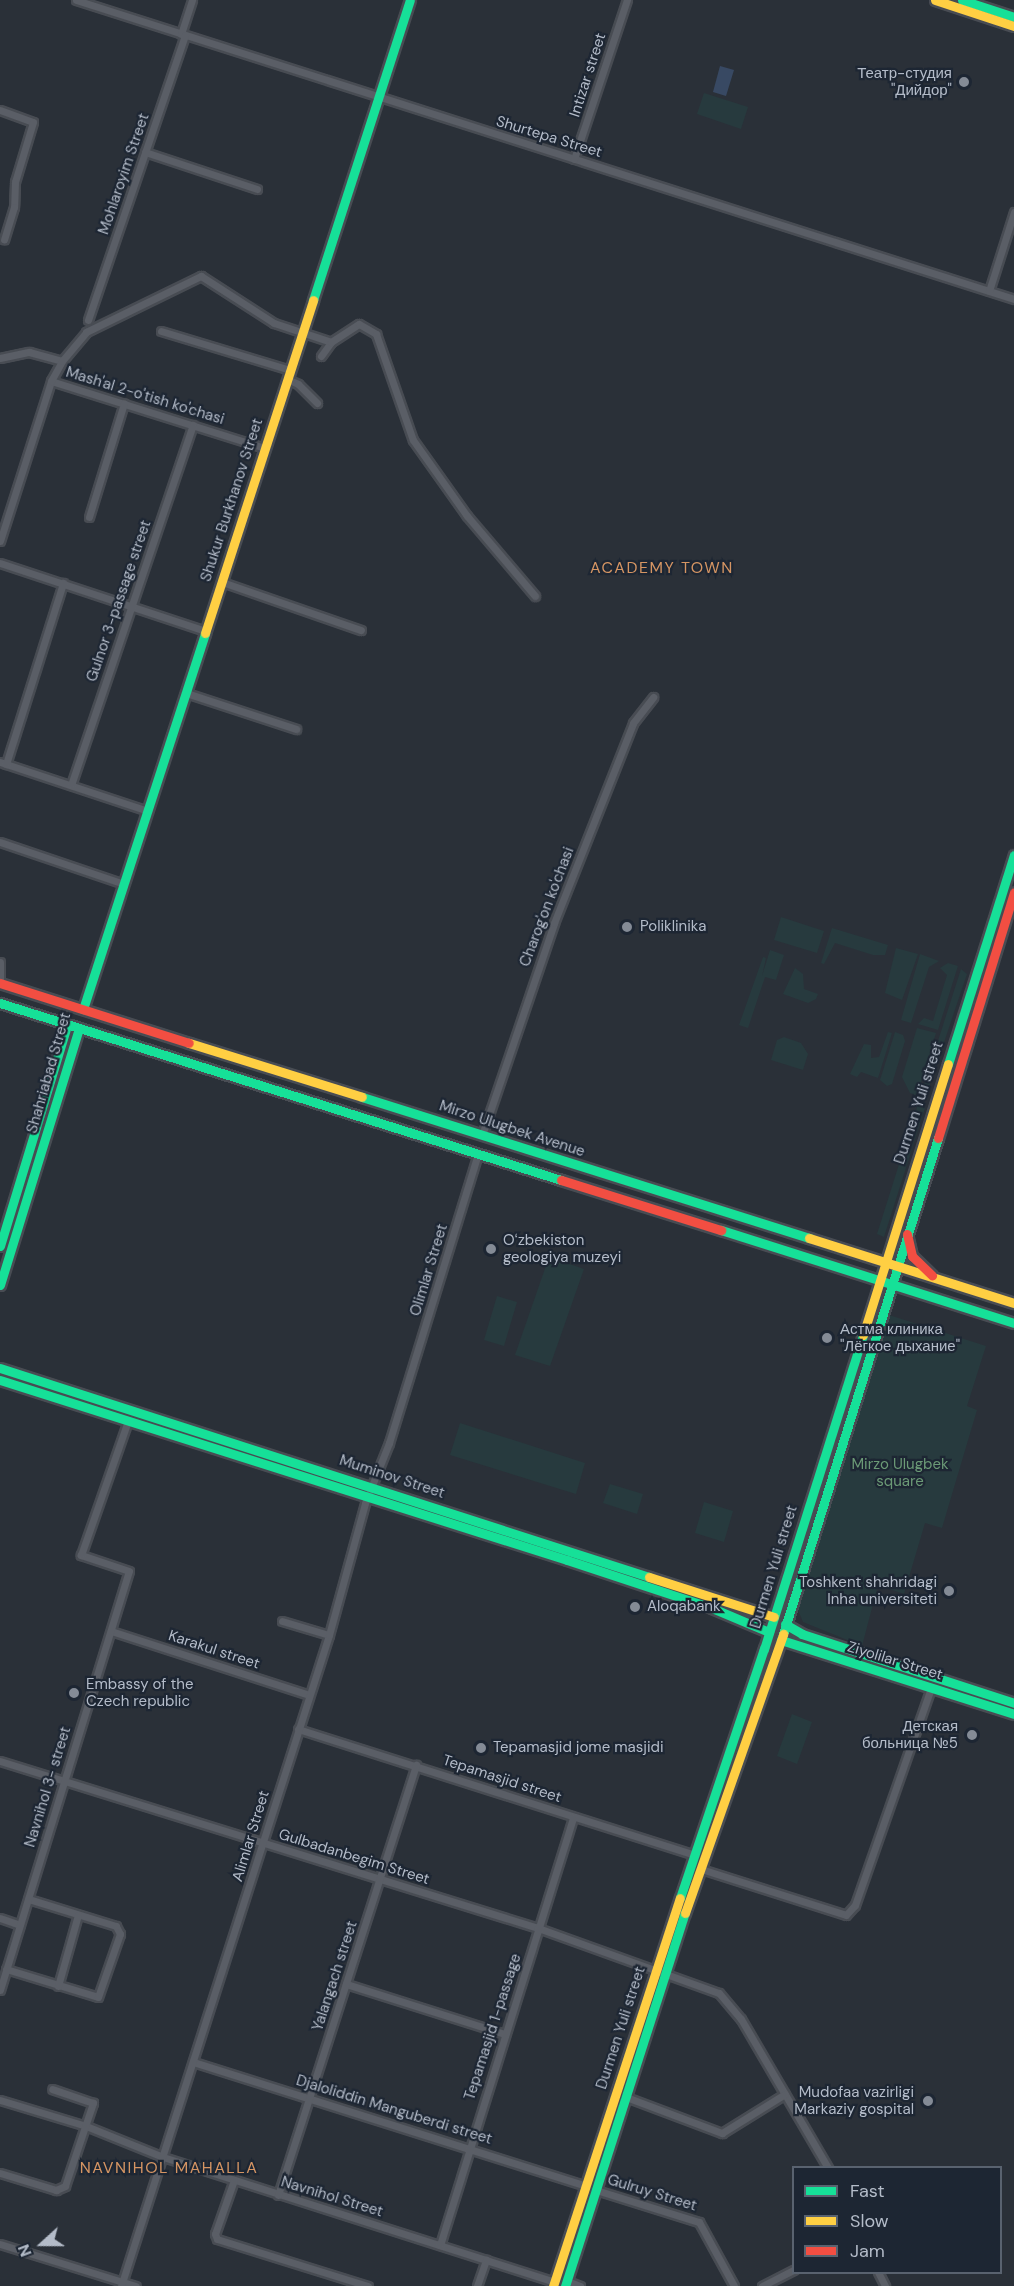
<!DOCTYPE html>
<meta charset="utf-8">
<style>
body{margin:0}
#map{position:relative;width:1014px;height:2286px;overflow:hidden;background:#2a3038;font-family:"DM Sans",sans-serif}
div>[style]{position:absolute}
.green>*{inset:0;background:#273a3e}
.water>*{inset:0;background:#384963}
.roads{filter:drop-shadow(2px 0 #484c53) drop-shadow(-2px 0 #484c53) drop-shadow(0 2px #484c53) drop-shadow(0 -2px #484c53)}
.street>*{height:7px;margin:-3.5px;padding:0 3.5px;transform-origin:3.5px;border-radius:3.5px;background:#5a5e66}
.fast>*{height:9px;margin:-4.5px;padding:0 4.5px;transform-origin:4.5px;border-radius:4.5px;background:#16e098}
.slow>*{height:9px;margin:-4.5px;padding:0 4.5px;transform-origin:4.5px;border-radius:4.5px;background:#ffcf43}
.jam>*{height:9px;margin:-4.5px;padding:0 4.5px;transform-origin:4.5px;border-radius:4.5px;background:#f24e42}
.dots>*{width:16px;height:16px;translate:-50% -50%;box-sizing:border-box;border:3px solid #1d2633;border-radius:50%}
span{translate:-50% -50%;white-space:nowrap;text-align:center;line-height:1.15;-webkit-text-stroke:4.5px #1d2633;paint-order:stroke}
.poi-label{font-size:15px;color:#b4bcc9}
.right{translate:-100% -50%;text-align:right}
.left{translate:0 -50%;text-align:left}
.street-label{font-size:15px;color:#b4bcc9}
.park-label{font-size:15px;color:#6b9a76}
.neighbourhood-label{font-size:16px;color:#d59563;letter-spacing:1.5px}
.legend{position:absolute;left:792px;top:2166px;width:210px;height:108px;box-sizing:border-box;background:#1d2633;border:2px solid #59626f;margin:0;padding:8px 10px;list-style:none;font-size:18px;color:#b4bcc9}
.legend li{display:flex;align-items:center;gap:12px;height:30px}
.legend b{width:30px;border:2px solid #59626f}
.north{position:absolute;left:12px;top:2214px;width:60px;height:60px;-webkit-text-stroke:4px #1d2633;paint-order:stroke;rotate:249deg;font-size:16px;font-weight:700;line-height:24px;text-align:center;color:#b4bcc9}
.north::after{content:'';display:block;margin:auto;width:21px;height:27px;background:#b4bcc9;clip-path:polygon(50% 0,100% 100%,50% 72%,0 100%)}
</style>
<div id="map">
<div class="green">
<div style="clip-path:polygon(704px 93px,748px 107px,741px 129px,697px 114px)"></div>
<div style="clip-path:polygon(781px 917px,824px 931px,817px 953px,774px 940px)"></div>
<div style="clip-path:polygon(832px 928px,888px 945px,885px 955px,873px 955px,835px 943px,824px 964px,821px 963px)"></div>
<div style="clip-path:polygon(896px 948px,918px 954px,902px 1000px,885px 993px)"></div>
<div style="clip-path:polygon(770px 950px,784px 955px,776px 980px,765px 977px,748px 1028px,739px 1025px,763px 957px,766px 958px,762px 976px)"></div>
<div style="clip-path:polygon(920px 954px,939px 961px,929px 967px,911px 1023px,901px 1020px)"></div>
<div style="clip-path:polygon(948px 963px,958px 966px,938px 1030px,918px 1024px,924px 1018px,933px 1021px,947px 975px,940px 968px)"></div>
<div style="clip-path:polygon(795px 968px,803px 974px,804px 989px,818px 994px,816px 999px,808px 1003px,783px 994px)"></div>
<div style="clip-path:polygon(961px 969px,967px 974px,925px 1099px,920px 1097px)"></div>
<div style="clip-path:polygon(917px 1028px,936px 1033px,917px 1096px,910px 1093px,902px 1077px)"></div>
<div style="clip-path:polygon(888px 1032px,892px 1033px,878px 1078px,861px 1072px,857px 1077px,850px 1074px,864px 1044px,871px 1045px,871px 1058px,879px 1057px)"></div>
<div style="clip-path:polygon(895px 1032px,903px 1035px,905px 1041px,892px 1084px,887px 1086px,880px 1080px)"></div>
<div style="clip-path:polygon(784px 1037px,801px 1043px,808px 1054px,803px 1070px,771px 1060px,777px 1040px)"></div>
<div style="clip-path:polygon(918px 1104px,925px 1108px,884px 1237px,877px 1234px)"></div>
<div style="clip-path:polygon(549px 1257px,584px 1269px,550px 1366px,515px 1355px)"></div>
<div style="clip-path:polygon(497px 1296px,517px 1302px,504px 1346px,484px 1340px)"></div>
<div style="clip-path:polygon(889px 1315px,986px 1346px,967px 1406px,977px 1410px,942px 1528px,925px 1523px,904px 1594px,878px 1585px,862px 1646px,803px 1622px,798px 1610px)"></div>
<div style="clip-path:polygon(460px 1423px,585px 1463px,576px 1494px,450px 1455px)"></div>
<div style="clip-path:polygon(610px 1484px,643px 1494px,637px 1514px,603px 1503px)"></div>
<div style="clip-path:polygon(704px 1502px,733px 1511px,724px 1542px,695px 1533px)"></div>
<div style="clip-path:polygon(792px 1714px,812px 1722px,797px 1764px,777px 1756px)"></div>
</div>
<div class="water">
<div style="clip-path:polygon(720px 66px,734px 70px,726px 96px,713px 92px)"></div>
</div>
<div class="roads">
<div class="street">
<div style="left:76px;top:0;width:985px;rotate:17.68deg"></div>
<div style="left:181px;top:34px;width:36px;rotate:-72deg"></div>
<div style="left:0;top:110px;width:35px;rotate:20deg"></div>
<div style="left:33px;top:122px;width:63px;rotate:106.7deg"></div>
<div style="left:15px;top:182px;width:25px;rotate:92deg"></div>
<div style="left:14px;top:207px;width:34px;rotate:107deg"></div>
<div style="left:145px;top:152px;width:118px;rotate:18.3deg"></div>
<div style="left:574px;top:159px;width:168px;rotate:-71.6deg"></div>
<div style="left:989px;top:291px;width:83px;rotate:-72.4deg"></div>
<div style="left:88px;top:320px;width:301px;rotate:-71.2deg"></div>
<div style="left:161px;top:331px;width:135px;rotate:16.8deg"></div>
<div style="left:321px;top:356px;width:17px;rotate:-54deg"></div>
<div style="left:0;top:358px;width:30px;rotate:-12deg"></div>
<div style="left:29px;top:352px;width:34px;rotate:15deg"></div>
<div style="left:287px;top:379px;width:12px;rotate:24deg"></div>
<div style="left:298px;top:384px;width:27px;rotate:45deg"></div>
<div style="left:51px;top:381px;width:224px;rotate:17.4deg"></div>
<div style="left:89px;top:517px;width:119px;rotate:-72.9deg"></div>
<div style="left:0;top:541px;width:168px;rotate:-72.3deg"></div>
<div style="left:51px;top:381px;width:23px;rotate:-61deg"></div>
<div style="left:62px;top:361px;width:38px;rotate:-50deg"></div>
<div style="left:86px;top:332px;width:128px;rotate:-26deg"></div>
<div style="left:201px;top:276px;width:87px;rotate:32.8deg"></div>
<div style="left:274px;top:323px;width:60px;rotate:18.4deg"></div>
<div style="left:331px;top:342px;width:33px;rotate:-33deg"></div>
<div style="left:359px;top:324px;width:20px;rotate:30deg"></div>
<div style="left:376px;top:334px;width:112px;rotate:70.8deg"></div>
<div style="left:413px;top:440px;width:93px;rotate:54.6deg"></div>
<div style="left:467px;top:516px;width:105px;rotate:49.6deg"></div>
<div style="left:0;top:563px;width:217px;rotate:18.3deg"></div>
<div style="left:222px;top:582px;width:147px;rotate:19.1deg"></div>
<div style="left:186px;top:693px;width:116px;rotate:18.1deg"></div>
<div style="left:0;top:762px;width:156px;rotate:18.3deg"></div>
<div style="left:6px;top:764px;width:190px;rotate:-72.5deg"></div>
<div style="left:71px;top:785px;width:380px;rotate:-71.3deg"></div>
<div style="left:0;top:842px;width:131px;rotate:18.7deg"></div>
<div style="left:0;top:962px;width:21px;rotate:90deg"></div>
<div style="left:482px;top:1135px;width:224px;rotate:-71.2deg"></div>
<div style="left:554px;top:923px;width:215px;rotate:-68.4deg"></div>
<div style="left:633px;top:723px;width:33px;rotate:-52deg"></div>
<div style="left:282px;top:1621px;width:49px;rotate:16.6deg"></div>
<div style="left:111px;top:1631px;width:208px;rotate:17.9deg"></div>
<div style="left:298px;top:1729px;width:417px;rotate:17.6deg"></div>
<div style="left:0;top:1761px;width:563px;rotate:17.24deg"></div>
<div style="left:538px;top:1928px;width:192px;rotate:19.8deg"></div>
<div style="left:719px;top:1993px;width:34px;rotate:50deg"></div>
<div style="left:741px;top:2019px;width:173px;rotate:59.7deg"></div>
<div style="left:701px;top:1869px;width:152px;rotate:17.6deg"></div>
<div style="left:846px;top:1915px;width:13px;rotate:-48deg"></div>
<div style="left:855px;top:1905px;width:230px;rotate:-70.7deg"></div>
<div style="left:0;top:1918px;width:21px;rotate:19deg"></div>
<div style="left:6px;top:1969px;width:96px;rotate:16.9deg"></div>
<div style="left:98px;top:1997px;width:67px;rotate:-70.8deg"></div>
<div style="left:120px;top:1934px;width:9px;rotate:-117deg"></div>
<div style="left:116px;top:1926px;width:92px;rotate:-162.9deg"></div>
<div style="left:346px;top:1984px;width:167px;rotate:17.5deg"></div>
<div style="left:58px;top:1986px;width:74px;rotate:-74.3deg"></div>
<div style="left:0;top:1990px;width:438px;rotate:-72.9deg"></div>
<div style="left:129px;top:1571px;width:51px;rotate:-161.6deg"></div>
<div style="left:81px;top:1555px;width:142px;rotate:-70.7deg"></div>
<div style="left:193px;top:2062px;width:412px;rotate:17.5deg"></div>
<div style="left:626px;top:2097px;width:103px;rotate:20.6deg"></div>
<div style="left:722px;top:2133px;width:74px;rotate:-31.8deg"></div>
<div style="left:0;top:2100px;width:90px;rotate:16.8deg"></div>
<div style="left:86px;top:2126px;width:83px;rotate:21.9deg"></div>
<div style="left:163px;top:2157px;width:411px;rotate:17.7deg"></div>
<div style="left:0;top:2173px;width:59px;rotate:16.9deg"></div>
<div style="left:56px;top:2190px;width:10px;rotate:-24deg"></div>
<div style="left:65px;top:2186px;width:88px;rotate:-71.4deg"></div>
<div style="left:93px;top:2103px;width:43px;rotate:-161.1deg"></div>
<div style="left:234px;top:2180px;width:57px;rotate:109.4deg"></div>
<div style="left:215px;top:2234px;width:5px;rotate:68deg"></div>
<div style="left:217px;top:2239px;width:158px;rotate:17.3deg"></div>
<div style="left:596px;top:2190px;width:108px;rotate:17.3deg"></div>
<div style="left:699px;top:2222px;width:73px;rotate:61.3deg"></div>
<div style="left:278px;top:2195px;width:452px;rotate:-72.2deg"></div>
<div style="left:0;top:2244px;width:142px;rotate:17.2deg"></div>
<div style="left:440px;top:2245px;width:448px;rotate:-72.7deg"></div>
<div style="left:878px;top:2272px;width:16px;rotate:63deg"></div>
<div style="left:567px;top:2281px;width:14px;rotate:21deg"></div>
<div style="left:121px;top:2286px;width:683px;rotate:-72.28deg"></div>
<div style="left:329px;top:1635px;width:137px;rotate:-74.7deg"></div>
<div style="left:365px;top:1503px;width:65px;rotate:-68.2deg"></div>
<div style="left:389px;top:1443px;width:302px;rotate:-72.9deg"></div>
<div style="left:477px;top:2286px;width:28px;rotate:-71deg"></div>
<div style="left:762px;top:2286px;width:36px;rotate:-27deg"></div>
</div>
<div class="fast">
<div style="left:962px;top:0;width:55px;rotate:18.1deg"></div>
<div style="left:313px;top:300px;width:315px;rotate:-72.1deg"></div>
<div style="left:0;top:1003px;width:588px;rotate:17.51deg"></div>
<div style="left:83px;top:1009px;width:395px;rotate:-72deg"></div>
<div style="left:948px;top:1064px;width:219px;rotate:-72.5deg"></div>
<div style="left:362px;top:1097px;width:469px;rotate:17.5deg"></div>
<div style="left:721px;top:1230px;width:307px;rotate:17.6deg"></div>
<div style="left:0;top:1246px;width:231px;rotate:-73.1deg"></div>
<div style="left:0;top:1285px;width:269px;rotate:-72.9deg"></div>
<div style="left:0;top:1368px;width:682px;rotate:17.85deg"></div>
<div style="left:0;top:1380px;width:595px;rotate:17.61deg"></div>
<div style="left:567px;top:1560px;width:153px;rotate:18.3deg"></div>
<div style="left:712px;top:1608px;width:62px;rotate:22.8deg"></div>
<div style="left:785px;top:1624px;width:20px;rotate:30deg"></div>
<div style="left:802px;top:1634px;width:223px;rotate:18deg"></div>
<div style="left:783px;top:1634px;width:520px;rotate:-72.65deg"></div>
<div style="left:781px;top:1640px;width:244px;rotate:17.6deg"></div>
<div style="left:680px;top:1898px;width:263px;rotate:-71.4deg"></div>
<div style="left:764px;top:1649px;width:329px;rotate:-72.5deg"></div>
<div style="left:565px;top:2286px;width:392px;rotate:-72.2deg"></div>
</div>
<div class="slow">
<div style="left:935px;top:0;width:83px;rotate:18.2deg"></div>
<div style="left:205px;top:633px;width:350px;rotate:-72deg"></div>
<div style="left:189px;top:1043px;width:181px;rotate:17.3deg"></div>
<div style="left:809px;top:1238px;width:215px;rotate:17.6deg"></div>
<div style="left:863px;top:1335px;width:284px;rotate:-72.6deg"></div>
<div style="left:649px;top:1577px;width:131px;rotate:17.7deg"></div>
<div style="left:685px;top:1913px;width:296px;rotate:-70.6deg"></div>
<div style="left:553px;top:2286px;width:408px;rotate:-71.9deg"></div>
</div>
<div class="jam">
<div style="left:0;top:983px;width:198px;rotate:17.6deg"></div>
<div style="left:938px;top:1138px;width:257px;rotate:-72.8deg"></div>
<div style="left:561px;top:1180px;width:168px;rotate:17.4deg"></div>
<div style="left:907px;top:1234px;width:23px;rotate:77deg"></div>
<div style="left:912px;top:1256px;width:28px;rotate:44deg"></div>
</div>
</div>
<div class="dots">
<div style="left:964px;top:82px;background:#848b96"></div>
<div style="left:627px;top:927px;background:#848b96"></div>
<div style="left:491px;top:1249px;background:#848b96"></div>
<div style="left:827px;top:1338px;background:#848b96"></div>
<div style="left:949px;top:1591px;background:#848b96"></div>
<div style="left:635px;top:1607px;background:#848b96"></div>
<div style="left:74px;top:1693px;background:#848b96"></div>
<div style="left:972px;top:1735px;background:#848b96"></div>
<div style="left:481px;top:1748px;background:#848b96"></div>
<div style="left:928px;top:2101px;background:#848b96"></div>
</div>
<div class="poi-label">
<span class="right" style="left:952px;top:82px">Театр-студия<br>"Дийдор"</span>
<span class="left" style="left:640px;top:927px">Poliklinika</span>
<span class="left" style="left:503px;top:1249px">Oʻzbekiston<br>geologiya muzeyi</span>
<span class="left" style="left:840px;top:1338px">Астма клиника<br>"Лёгкое дыхание"</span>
<span class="right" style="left:937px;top:1591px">Toshkent shahridagi<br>Inha universiteti</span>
<span class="left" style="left:647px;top:1607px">Aloqabank</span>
<span class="left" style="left:86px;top:1693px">Embassy of the<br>Czech republic</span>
<span class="right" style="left:958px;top:1735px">Детская<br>больница №5</span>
<span class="left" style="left:493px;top:1748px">Tepamasjid jome masjidi</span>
<span class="right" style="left:914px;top:2101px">Mudofaa vazirligi<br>Markaziy gospital</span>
</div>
<div class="street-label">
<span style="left:588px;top:75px;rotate:-72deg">Intizаr street</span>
<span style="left:549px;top:137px;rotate:17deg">Shurtepa Street</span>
<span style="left:124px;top:174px;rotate:-71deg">Mohlaroyim Street</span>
<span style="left:145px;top:396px;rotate:17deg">Mash'al 2-o'tish ko'chasi</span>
<span style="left:232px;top:500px;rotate:-72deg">Shukur Burkhanov Street</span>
<span style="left:119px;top:601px;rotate:-71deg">Gulnor 3-passage street</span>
<span style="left:547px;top:907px;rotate:-69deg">Charog'on ko'chasi</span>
<span style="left:49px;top:1073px;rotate:-74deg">Shahriabad Street</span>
<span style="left:919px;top:1103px;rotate:-72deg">Durmen Yuli street</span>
<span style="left:512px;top:1129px;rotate:18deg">Mirzo Ulugbek Avenue</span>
<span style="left:429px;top:1270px;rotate:-73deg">Olimlar Street</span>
<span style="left:392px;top:1477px;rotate:18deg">Muminov Street</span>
<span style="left:774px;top:1567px;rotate:-73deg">Durmen Yuli street</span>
<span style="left:214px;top:1650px;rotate:18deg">Karakul street</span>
<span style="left:895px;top:1661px;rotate:17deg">Ziyolilar Street</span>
<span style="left:502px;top:1779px;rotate:18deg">Tepamasjid street</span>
<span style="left:48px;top:1787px;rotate:-73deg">Navnihol 3- street</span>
<span style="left:251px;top:1836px;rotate:-73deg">Аlimlar Street</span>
<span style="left:354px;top:1857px;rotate:17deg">Gulbadanbegim Street</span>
<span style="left:335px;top:1976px;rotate:-72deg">Yalangach street</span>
<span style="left:493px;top:2027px;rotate:-72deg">Tepamasjid 1-passage</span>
<span style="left:621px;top:2028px;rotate:-72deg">Durmen Yuli street</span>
<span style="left:394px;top:2110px;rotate:17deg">Djaloliddin Manguberdi street</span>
<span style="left:652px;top:2193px;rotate:17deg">Gulruy Street</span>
<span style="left:332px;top:2197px;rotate:17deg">Navnihol Street</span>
</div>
<div class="park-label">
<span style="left:900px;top:1473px">Mirzo Ulugbek<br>square</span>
</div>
<div class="neighbourhood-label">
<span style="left:662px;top:568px">ACADEMY TOWN</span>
<span style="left:169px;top:2168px">NAVNIHOL MAHALLA</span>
</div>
<ul class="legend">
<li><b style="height:8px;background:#16e098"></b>Fast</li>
<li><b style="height:8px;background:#ffcf43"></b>Slow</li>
<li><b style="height:8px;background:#f24e42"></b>Jam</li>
</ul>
<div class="north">N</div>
</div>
